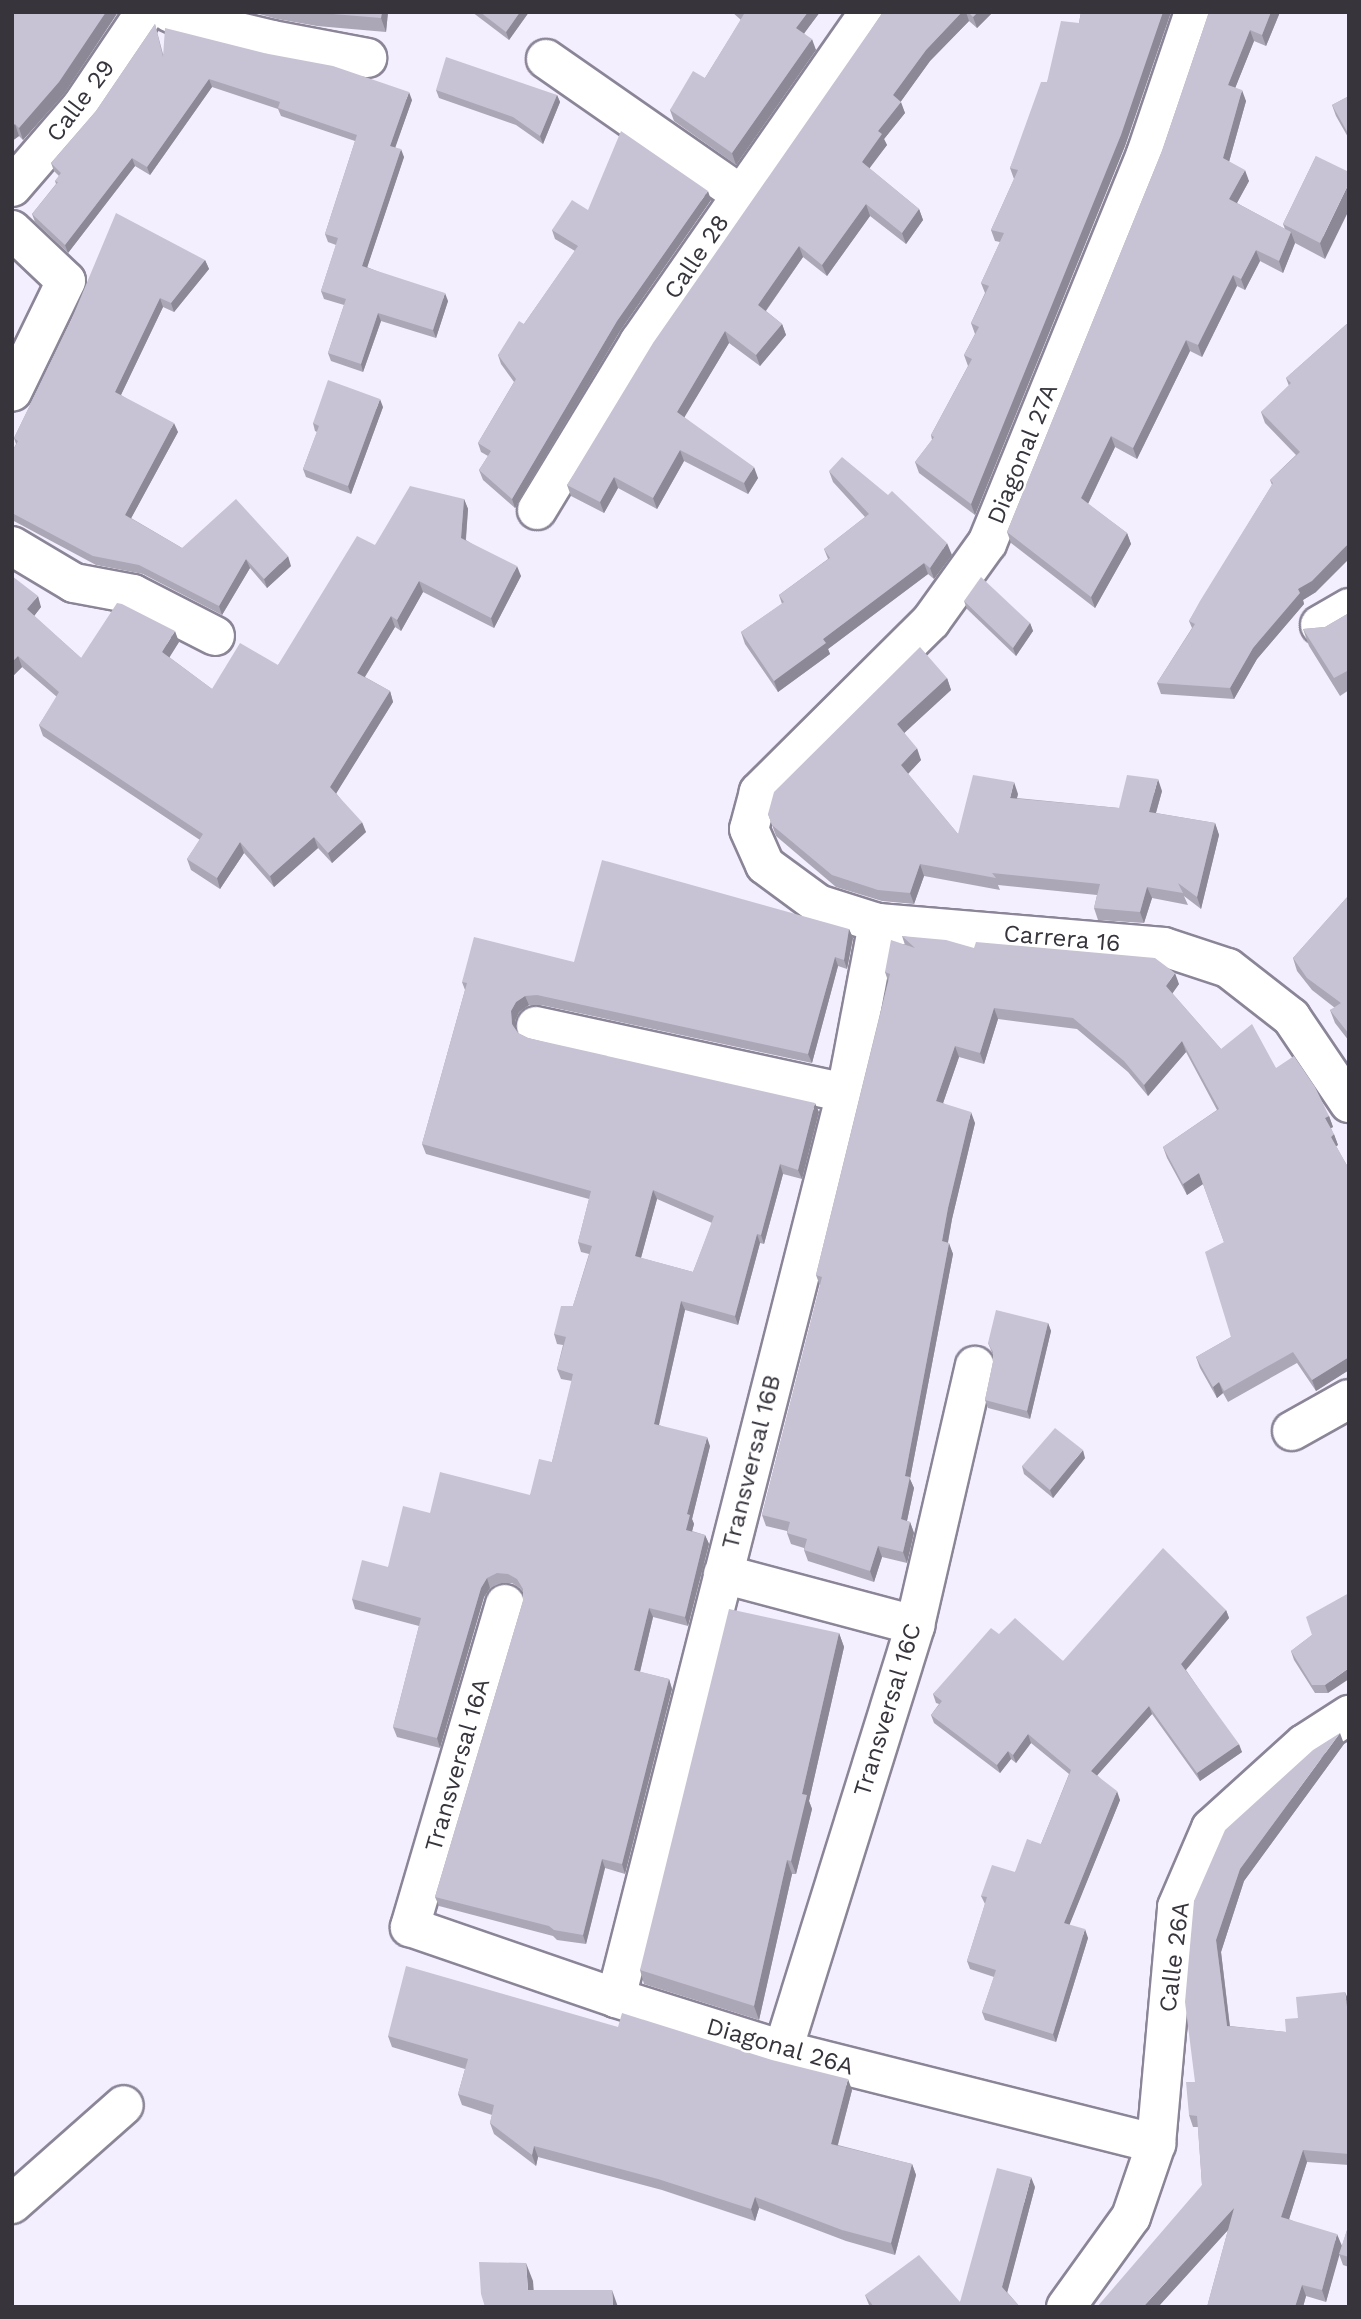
<!DOCTYPE html>
<style>
body{margin:0}
#map{position:relative;width:1361px;height:2319px;overflow:hidden;background:#f4effe;font-family:"Work Sans",sans-serif}
div>[style]{position:absolute}
.roads{filter:drop-shadow(2px 0 #8b8597) drop-shadow(-2px 0 #8b8597) drop-shadow(0 2px #8b8597) drop-shadow(0 -2px #8b8597)}
.minor>*{height:38px;margin:-19px;padding:0 19px;transform-origin:19px;border-radius:19px;background:#fff}
.wall>*{inset:0;background:#aca7b7}
.shaded-wall>*{inset:0;background:#8c8895}
.building>*{inset:0;background:#c8c2d5}
span{translate:-50% -50%;white-space:nowrap;text-align:center;line-height:1.15;-webkit-text-stroke:5px #fff;paint-order:stroke}
.street-label{font-size:24px;color:#37343c}
.frame{position:absolute;inset:0;border:14px solid #37343c;pointer-events:none}
</style>
<div id="map">
<div class="roads">
<div class="minor">
<div style="left:169px;top:12px;width:17px;rotate:25deg"></div>
<div style="left:184px;top:19px;width:90px;rotate:13.4deg"></div>
<div style="left:272px;top:40px;width:97px;rotate:10.7deg"></div>
<div style="left:1194px;top:12px;width:150px;rotate:108.7deg"></div>
<div style="left:1146px;top:154px;width:420px;rotate:112.2deg"></div>
<div style="left:987px;top:543px;width:96px;rotate:125.7deg"></div>
<div style="left:931px;top:621px;width:243px;rotate:135.2deg"></div>
<div style="left:759px;top:792px;width:38px;rotate:105deg"></div>
<div style="left:749px;top:829px;width:39px;rotate:66deg"></div>
<div style="left:765px;top:865px;width:66px;rotate:36.3deg"></div>
<div style="left:818px;top:904px;width:63px;rotate:17.6deg"></div>
<div style="left:878px;top:923px;width:287px;rotate:4.8deg"></div>
<div style="left:1164px;top:947px;width:67px;rotate:18.2deg"></div>
<div style="left:1228px;top:968px;width:80px;rotate:37.9deg"></div>
<div style="left:1291px;top:1017px;width:104px;rotate:56deg"></div>
<div style="left:546px;top:59px;width:236px;rotate:34.8deg"></div>
<div style="left:12px;top:187px;width:106px;rotate:-49.2deg"></div>
<div style="left:81px;top:107px;width:115px;rotate:-56deg"></div>
<div style="left:12px;top:230px;width:74px;rotate:43.4deg"></div>
<div style="left:66px;top:281px;width:123px;rotate:115.9deg"></div>
<div style="left:537px;top:510px;width:197px;rotate:-58.7deg"></div>
<div style="left:639px;top:342px;width:402px;rotate:-55.1deg"></div>
<div style="left:12px;top:546px;width:72px;rotate:30.8deg"></div>
<div style="left:74px;top:583px;width:60px;rotate:10.6deg"></div>
<div style="left:133px;top:594px;width:92px;rotate:27.1deg"></div>
<div style="left:1320px;top:625px;width:34px;rotate:-30deg"></div>
<div style="left:536px;top:1026px;width:317px;rotate:12.2deg"></div>
<div style="left:1292px;top:1431px;width:65px;rotate:-29.3deg"></div>
<div style="left:723px;top:1574px;width:199px;rotate:14.9deg"></div>
<div style="left:505px;top:1604px;width:337px;rotate:106.4deg"></div>
<div style="left:410px;top:1927px;width:218px;rotate:19deg"></div>
<div style="left:616px;top:1998px;width:175px;rotate:17.3deg"></div>
<div style="left:783px;top:2050px;width:385px;rotate:14.1deg"></div>
<div style="left:616px;top:1998px;width:934px;rotate:-75.74deg"></div>
<div style="left:846px;top:1093px;width:173px;rotate:-79.3deg"></div>
<div style="left:783px;top:2050px;width:445px;rotate:-72.7deg"></div>
<div style="left:915px;top:1625px;width:266px;rotate:-77deg"></div>
<div style="left:12px;top:2204px;width:149px;rotate:-41.5deg"></div>
<div style="left:1066px;top:2307px;width:111px;rotate:-54.2deg"></div>
<div style="left:1131px;top:2217px;width:77px;rotate:-71.1deg"></div>
<div style="left:1156px;top:2144px;width:238px;rotate:-84.9deg"></div>
<div style="left:1177px;top:1907px;width:86px;rotate:-66.7deg"></div>
<div style="left:1211px;top:1828px;width:125px;rotate:-42.1deg"></div>
<div style="left:1304px;top:1744px;width:54px;rotate:-32.8deg"></div>
</div>
</div>
<div class="wall">
<div style="clip-path:polygon(12px 12px,118px 12px,64px 94px,23px 140px,19px 136px,12px 141px)"></div>
<div style="clip-path:polygon(252px 12px,388px 12px,386px 32px,317px 26px,277px 19px)"></div>
<div style="clip-path:polygon(472px 12px,529px 12px,509px 40px)"></div>
<div style="clip-path:polygon(732px 12px,820px 12px,804px 33px,816px 50px,736px 165px,674px 121px,670px 110px,705px 78px,741px 20px)"></div>
<div style="clip-path:polygon(883px 12px,993px 12px,977px 28px,969px 21px,930px 61px,900px 102px,905px 113px,884px 139px,887px 145px,869px 168px,919px 209px,923px 220px,906px 244px,870px 216px,827px 276px,803px 257px,766px 311px,782px 324px,786px 335px,760px 366px,729px 343px,684px 417px,758px 478px,748px 494px,684px 461px,657px 509px,618px 488px,604px 513px,571px 496px,567px 485px)"></div>
<div style="clip-path:polygon(1081px 12px,1171px 12px,1125px 146px,975px 515px,919px 473px,915px 462px,932px 440px,931px 435px,968px 366px,964px 355px,975px 334px,971px 323px,985px 293px,981px 283px,1000px 242px,995px 241px,991px 230px,1014px 179px,1010px 168px,1047px 82px,1079px 23px)"></div>
<div style="clip-path:polygon(1209px 12px,1280px 12px,1266px 46px,1254px 41px,1235px 88px,1246px 101px,1229px 162px,1249px 181px,1237px 203px,1285px 229px,1283px 224px,1316px 156px,1325px 259px,1295px 243px,1283px 273px,1260px 261px,1245px 290px,1237px 286px,1202px 357px,1190px 351px,1137px 459px,1115px 447px,1088px 504px,1127px 533px,1131px 544px,1095px 608px,1011px 543px,1007px 532px,1162px 151px)"></div>
<div style="clip-path:polygon(155px 24px,163px 54px,412px 100px,395px 147px,404px 157px,367px 267px,448px 301px,436px 338px,381px 321px,363px 372px,331px 361px,328px 353px,344px 305px,324px 299px,321px 291px,336px 245px,328px 242px,325px 234px,355px 141px,281px 116px,278px 109px,212px 87px,150px 175px,135px 166px,68px 253px,35px 222px,32px 214px,56px 184px,55px 181px,59px 176px,54px 171px,51px 163px,96px 111px)"></div>
<div style="clip-path:polygon(436px 90px,557px 95px,560px 102px,543px 144px,516px 125px,439px 98px)"></div>
<div style="clip-path:polygon(1349px 96px,1349px 139px,1336px 116px,1332px 105px)"></div>
<div style="clip-path:polygon(711px 200px,620px 331px,515px 508px,483px 480px,479px 470px,488px 456px,481px 452px,478px 443px,514px 382px,501px 364px,498px 355px,524px 324px,575px 251px,555px 239px,552px 230px,588px 210px)"></div>
<div style="clip-path:polygon(205px 260px,209px 269px,174px 312px,163px 307px,121px 395px,178px 432px,131px 518px,182px 548px,291px 566px,267px 588px,250px 568px,222px 615px,143px 574px,96px 565px,12px 520px,12px 452px,16px 444px,14px 438px,70px 323px)"></div>
<div style="clip-path:polygon(1349px 322px,1316px 592px,1303px 600px,1304px 604px,1257px 659px,1234px 699px,1161px 694px,1157px 683px,1192px 628px,1189px 621px,1272px 485px,1270px 480px,1296px 455px,1265px 423px,1261px 412px,1289px 386px,1286px 378px)"></div>
<div style="clip-path:polygon(383px 407px,351px 494px,306px 477px,303px 469px,317px 432px,315px 431px,313px 423px)"></div>
<div style="clip-path:polygon(829px 471px,952px 555px,934px 579px,928px 574px,828px 649px,830px 654px,778px 692px,745px 644px,741px 632px,782px 604px,779px 595px,828px 559px,824px 549px,865px 517px,833px 482px)"></div>
<div style="clip-path:polygon(464px 499px,468px 509px,466px 540px,521px 576px,494px 628px,423px 592px,401px 631px,395px 627px,365px 677px,390px 691px,393px 702px,336px 793px,366px 832px,332px 863px,318px 848px,274px 887px,244px 853px,220px 889px,191px 870px,187px 859px,200px 840px,43px 736px,39px 725px,57px 697px,22px 667px,12px 677px,12px 576px,41px 607px,34px 616px,81px 658px,179px 642px,169px 657px,212px 689px,278px 665px,375px 545px)"></div>
<div style="clip-path:polygon(964px 601px,1030px 623px,1033px 631px,1016px 656px,967px 609px)"></div>
<div style="clip-path:polygon(1349px 613px,1349px 690px,1340px 696px,1309px 646px,1303px 629px,1325px 627px)"></div>
<div style="clip-path:polygon(947px 678px,951px 690px,904px 733px,921px 760px,908px 774px,958px 834px,1018px 794px,1017px 798px,1119px 808px,1162px 791px,1156px 813px,1215px 823px,1219px 835px,1201px 909px,1184px 896px,1188px 905px,1152px 898px,1144px 923px,1098px 920px,1094px 908px,1097px 895px,998px 885px,1000px 890px,924px 876px,914px 904px,882px 901px,836px 887px,776px 836px,768px 814px)"></div>
<div style="clip-path:polygon(1349px 895px,1349px 1041px,1335px 1023px,1330px 1010px,1335px 1008px,1312px 990px,1297px 971px,1293px 958px)"></div>
<div style="clip-path:polygon(evenodd,849px 929px,853px 938px,847px 969px,838px 966px,812px 1063px,541px 1005px,529px 1005px,519px 1012px,515px 1021px,515px 1029px,518px 1033px,528px 1038px,819px 1112px,802px 1179px,783px 1174px,764px 1244px,760px 1243px,738px 1325px,685px 1310px,659px 1425px,710px 1446px,692px 1519px,694px 1524px,692px 1531px,705px 1535px,709px 1544px,688px 1626px,653px 1617px,640px 1672px,669px 1679px,672px 1689px,625px 1874px,605px 1868px,586px 1944px,557px 1940px,553px 1936px,439px 1906px,435px 1897px,523px 1601px,523px 1592px,520px 1588px,512px 1583px,501px 1583px,490px 1588px,484px 1597px,440px 1748px,397px 1737px,393px 1727px,419px 1626px,355px 1609px,352px 1599px,388px 1567px,430px 1513px,530px 1495px,552px 1462px,572px 1381px,561px 1379px,557px 1369px,563px 1345px,557px 1344px,554px 1334px,573px 1306px,589px 1254px,581px 1252px,578px 1242px,589px 1199px,426px 1154px,422px 1144px,465px 990px,462px 982px,574px 962px,849px 929px,657px 1199px,712px 1223px,693px 1272px,641px 1258px,657px 1199px)"></div>
<div style="clip-path:polygon(902px 936px,1179px 984px,1172px 993px,1221px 1049px,1276px 1068px,1329px 1116px,1333px 1127px,1331px 1128px,1338px 1145px,1336px 1146px,1349px 1169px,1349px 1370px,1316px 1391px,1297px 1363px,1228px 1402px,1223px 1393px,1217px 1398px,1200px 1368px,1196px 1357px,1231px 1337px,1224px 1242px,1203px 1184px,1187px 1195px,1167px 1158px,1163px 1147px,1217px 1110px,1186px 1052px,1148px 1096px,1128px 1072px,1077px 1029px,998px 1019px,984px 1064px,959px 1057px,943px 1103px,975px 1123px,952px 1219px,948px 1243px,953px 1254px,910px 1479px,914px 1488px,907px 1521px,910px 1522px,914px 1533px,907px 1563px,882px 1557px,874px 1582px,808px 1561px,804px 1550px,804px 1548px,791px 1544px,787px 1533px,787px 1531px,766px 1526px,762px 1515px,820px 1286px,816px 1275px,888px 981px,885px 972px,905px 945px)"></div>
<div style="clip-path:polygon(1048px 1323px,1051px 1331px,1030px 1419px,988px 1408px,985px 1400px,993px 1362px,993px 1355px,988px 1343px)"></div>
<div style="clip-path:polygon(1085px 1458px,1053px 1498px,1024px 1474px,1022px 1466px)"></div>
<div style="clip-path:polygon(1349px 1593px,1328px 1693px,1315px 1693px,1294px 1660px,1291px 1651px,1312px 1635px)"></div>
<div style="clip-path:polygon(1226px 1610px,1229px 1618px,1186px 1670px,1242px 1752px,1200px 1781px,1152px 1714px,1097px 1775px,1120px 1800px,1069px 1925px,1088px 1938px,1056px 2042px,985px 2020px,982px 2012px,994px 1977px,970px 1969px,967px 1961px,985px 1904px,981px 1896px,1015px 1872px,1041px 1844px,1069px 1774px,1031px 1743px,1016px 1763px,1011px 1759px,1000px 1773px,934px 1723px,931px 1715px,939px 1704px,936px 1703px,933px 1694px,999px 1634px,1063px 1661px)"></div>
<div style="clip-path:polygon(839px 1633px,844px 1647px,809px 1801px,812px 1809px,796px 1874px,792px 1874px,759px 2020px,644px 1984px,640px 1970px)"></div>
<div style="clip-path:polygon(1344px 1744px,1244px 1881px,1221px 1952px,1230px 2026px,1286px 2032px,1298px 2018px,1349px 2001px,1349px 2165px,1307px 2162px,1289px 2219px,1342px 2246px,1349px 2224px,1349px 2267px,1343px 2265px,1339px 2254px,1326px 2302px,1306px 2296px,1303px 2307px,1207px 2307px,1228px 2230px,1158px 2307px,1202px 2185px,1198px 2127px,1193px 2127px,1189px 2115px,1195px 2082px,1194px 1901px)"></div>
<div style="clip-path:polygon(618px 2027px,852px 2090px,838px 2145px,912px 2164px,916px 2175px,895px 2255px,846px 2241px,759px 2208px,755px 2221px,662px 2190px,538px 2157px,536px 2166px,494px 2134px,490px 2123px,492px 2115px,462px 2105px,458px 2094px,465px 2069px,392px 2047px,388px 2036px)"></div>
<div style="clip-path:polygon(1035px 2187px,1007px 2292px,1020px 2307px,871px 2307px,869px 2305px,865px 2295px,960px 2302px)"></div>
</div>
<div class="shaded-wall">
<div style="clip-path:polygon(106px 12px,118px 12px,64px 94px,23px 140px,19px 128px)"></div>
<div style="clip-path:polygon(382px 12px,388px 12px,386px 32px,381px 18px)"></div>
<div style="clip-path:polygon(520px 12px,529px 12px,509px 40px,506px 32px)"></div>
<div style="clip-path:polygon(808px 12px,820px 12px,800px 39px,796px 28px)"></div>
<div style="clip-path:polygon(962px 12px,966px 12px,969px 21px,930px 61px,897px 107px,893px 95px,926px 50px)"></div>
<div style="clip-path:polygon(978px 12px,993px 12px,977px 28px,973px 17px)"></div>
<div style="clip-path:polygon(1163px 12px,1171px 12px,1125px 146px,975px 515px,971px 504px)"></div>
<div style="clip-path:polygon(1271px 12px,1280px 12px,1266px 46px,1262px 35px)"></div>
<div style="clip-path:polygon(1250px 30px,1254px 41px,1232px 96px,1228px 85px)"></div>
<div style="clip-path:polygon(812px 39px,816px 50px,736px 165px,732px 153px)"></div>
<div style="clip-path:polygon(209px 79px,212px 87px,150px 175px,147px 167px)"></div>
<div style="clip-path:polygon(1242px 90px,1246px 101px,1227px 169px,1223px 158px)"></div>
<div style="clip-path:polygon(409px 92px,412px 100px,393px 154px,390px 146px)"></div>
<div style="clip-path:polygon(557px 95px,560px 102px,543px 144px,540px 136px)"></div>
<div style="clip-path:polygon(901px 102px,905px 113px,884px 139px,887px 145px,866px 173px,862px 162px,878px 131px)"></div>
<div style="clip-path:polygon(15px 124px,19px 136px,12px 141px,12px 126px)"></div>
<div style="clip-path:polygon(401px 149px,404px 157px,365px 274px,362px 266px)"></div>
<div style="clip-path:polygon(132px 158px,135px 166px,68px 253px,65px 245px)"></div>
<div style="clip-path:polygon(1245px 170px,1249px 181px,1233px 210px,1229px 199px)"></div>
<div style="clip-path:polygon(1349px 183px,1349px 210px,1325px 259px,1320px 243px)"></div>
<div style="clip-path:polygon(708px 191px,711px 200px,620px 331px,515px 508px,512px 499px,617px 321px)"></div>
<div style="clip-path:polygon(866px 204px,870px 216px,827px 276px,822px 265px)"></div>
<div style="clip-path:polygon(919px 209px,923px 220px,906px 244px,902px 233px)"></div>
<div style="clip-path:polygon(1291px 232px,1295px 243px,1283px 273px,1279px 261px)"></div>
<div style="clip-path:polygon(799px 246px,803px 257px,762px 316px,758px 305px)"></div>
<div style="clip-path:polygon(1256px 250px,1260px 261px,1245px 290px,1241px 279px)"></div>
<div style="clip-path:polygon(205px 260px,209px 269px,174px 312px,171px 303px)"></div>
<div style="clip-path:polygon(1233px 275px,1237px 286px,1202px 357px,1198px 345px)"></div>
<div style="clip-path:polygon(445px 293px,448px 301px,436px 338px,433px 330px)"></div>
<div style="clip-path:polygon(160px 298px,163px 307px,118px 401px,115px 392px)"></div>
<div style="clip-path:polygon(378px 313px,381px 321px,363px 372px,361px 364px)"></div>
<div style="clip-path:polygon(782px 324px,786px 335px,760px 366px,756px 355px)"></div>
<div style="clip-path:polygon(725px 331px,729px 343px,681px 423px,677px 412px)"></div>
<div style="clip-path:polygon(1186px 340px,1190px 351px,1137px 459px,1133px 448px)"></div>
<div style="clip-path:polygon(380px 399px,383px 407px,351px 494px,348px 486px)"></div>
<div style="clip-path:polygon(174px 423px,178px 432px,128px 524px,125px 515px)"></div>
<div style="clip-path:polygon(1111px 436px,1115px 447px,1085px 510px,1081px 498px)"></div>
<div style="clip-path:polygon(680px 450px,684px 461px,657px 509px,653px 498px)"></div>
<div style="clip-path:polygon(754px 467px,758px 478px,748px 494px,744px 483px)"></div>
<div style="clip-path:polygon(614px 477px,618px 488px,604px 513px,600px 502px)"></div>
<div style="clip-path:polygon(464px 499px,468px 509px,465px 548px,461px 538px)"></div>
<div style="clip-path:polygon(1127px 533px,1131px 544px,1095px 608px,1091px 597px)"></div>
<div style="clip-path:polygon(947px 543px,952px 555px,934px 579px,930px 568px)"></div>
<div style="clip-path:polygon(1349px 543px,1349px 559px,1316px 592px,1303px 600px,1304px 604px,1257px 659px,1234px 699px,1230px 688px,1253px 648px,1298px 589px)"></div>
<div style="clip-path:polygon(288px 556px,291px 566px,267px 588px,264px 579px)"></div>
<div style="clip-path:polygon(246px 559px,250px 568px,222px 615px,219px 606px)"></div>
<div style="clip-path:polygon(924px 563px,928px 574px,828px 649px,830px 654px,778px 692px,774px 681px,823px 639px)"></div>
<div style="clip-path:polygon(517px 566px,521px 576px,494px 628px,491px 618px)"></div>
<div style="clip-path:polygon(419px 581px,423px 592px,401px 631px,397px 620px)"></div>
<div style="clip-path:polygon(38px 596px,41px 607px,31px 620px,27px 609px)"></div>
<div style="clip-path:polygon(391px 616px,395px 627px,361px 683px,357px 673px)"></div>
<div style="clip-path:polygon(1030px 623px,1033px 631px,1016px 656px,1013px 648px)"></div>
<div style="clip-path:polygon(175px 631px,179px 642px,166px 663px,162px 652px)"></div>
<div style="clip-path:polygon(18px 656px,22px 667px,12px 677px,12px 662px)"></div>
<div style="clip-path:polygon(947px 678px,951px 690px,901px 736px,897px 724px)"></div>
<div style="clip-path:polygon(390px 691px,393px 702px,334px 797px,330px 787px)"></div>
<div style="clip-path:polygon(917px 748px,921px 760px,905px 777px,901px 765px)"></div>
<div style="clip-path:polygon(1158px 779px,1162px 791px,1153px 823px,1149px 812px)"></div>
<div style="clip-path:polygon(1014px 782px,1018px 794px,1014px 809px,1010px 798px)"></div>
<div style="clip-path:polygon(362px 822px,366px 832px,332px 863px,328px 853px)"></div>
<div style="clip-path:polygon(1215px 823px,1219px 835px,1201px 909px,1197px 897px)"></div>
<div style="clip-path:polygon(314px 837px,318px 848px,274px 887px,270px 876px)"></div>
<div style="clip-path:polygon(240px 842px,244px 853px,220px 889px,217px 878px)"></div>
<div style="clip-path:polygon(920px 864px,924px 876px,914px 904px,910px 893px)"></div>
<div style="clip-path:polygon(1147px 887px,1152px 898px,1144px 923px,1140px 912px)"></div>
<div style="clip-path:polygon(849px 929px,853px 938px,847px 969px,844px 960px)"></div>
<div style="clip-path:polygon(835px 957px,838px 966px,812px 1063px,808px 1054px)"></div>
<div style="clip-path:polygon(1175px 973px,1179px 984px,1170px 997px,1166px 986px)"></div>
<div style="clip-path:polygon(525px 996px,529px 1005px,519px 1012px,515px 1021px,515px 1033px,512px 1024px,511px 1011px,516px 1002px)"></div>
<div style="clip-path:polygon(994px 1008px,998px 1019px,984px 1064px,980px 1053px)"></div>
<div style="clip-path:polygon(1182px 1041px,1186px 1052px,1148px 1096px,1144px 1085px)"></div>
<div style="clip-path:polygon(955px 1046px,959px 1057px,940px 1112px,936px 1101px)"></div>
<div style="clip-path:polygon(815px 1103px,819px 1112px,802px 1179px,798px 1170px)"></div>
<div style="clip-path:polygon(971px 1112px,975px 1123px,952px 1219px,946px 1252px,942px 1241px,948px 1208px)"></div>
<div style="clip-path:polygon(1329px 1116px,1333px 1127px,1329px 1129px,1325px 1118px)"></div>
<div style="clip-path:polygon(1334px 1134px,1338px 1145px,1335px 1147px,1331px 1137px)"></div>
<div style="clip-path:polygon(780px 1164px,783px 1174px,764px 1244px,761px 1235px)"></div>
<div style="clip-path:polygon(1199px 1173px,1203px 1184px,1187px 1195px,1183px 1184px)"></div>
<div style="clip-path:polygon(653px 1190px,657px 1199px,639px 1265px,635px 1256px)"></div>
<div style="clip-path:polygon(757px 1234px,760px 1243px,738px 1325px,735px 1316px)"></div>
<div style="clip-path:polygon(949px 1243px,953px 1254px,910px 1479px,914px 1488px,905px 1530px,901px 1519px,905px 1476px)"></div>
<div style="clip-path:polygon(681px 1301px,685px 1310px,657px 1433px,654px 1424px)"></div>
<div style="clip-path:polygon(1048px 1323px,1051px 1331px,1030px 1419px,1027px 1411px)"></div>
<div style="clip-path:polygon(1349px 1357px,1349px 1370px,1316px 1391px,1312px 1380px)"></div>
<div style="clip-path:polygon(1219px 1382px,1223px 1393px,1217px 1398px,1213px 1387px)"></div>
<div style="clip-path:polygon(707px 1437px,710px 1446px,692px 1519px,694px 1524px,690px 1539px,686px 1530px,687px 1514px)"></div>
<div style="clip-path:polygon(1083px 1450px,1085px 1458px,1053px 1498px,1050px 1490px)"></div>
<div style="clip-path:polygon(910px 1522px,914px 1533px,907px 1563px,903px 1552px)"></div>
<div style="clip-path:polygon(705px 1535px,709px 1544px,688px 1626px,685px 1617px)"></div>
<div style="clip-path:polygon(878px 1546px,882px 1557px,874px 1582px,870px 1571px)"></div>
<div style="clip-path:polygon(487px 1578px,490px 1588px,484px 1597px,440px 1748px,437px 1738px,481px 1588px)"></div>
<div style="clip-path:polygon(649px 1608px,653px 1617px,638px 1680px,634px 1670px)"></div>
<div style="clip-path:polygon(1226px 1610px,1229px 1618px,1184px 1672px,1181px 1664px)"></div>
<div style="clip-path:polygon(839px 1633px,844px 1647px,809px 1801px,812px 1809px,796px 1874px,791px 1861px,802px 1794px)"></div>
<div style="clip-path:polygon(1349px 1668px,1349px 1679px,1328px 1693px,1325px 1685px)"></div>
<div style="clip-path:polygon(669px 1679px,672px 1689px,625px 1874px,622px 1864px)"></div>
<div style="clip-path:polygon(1149px 1706px,1152px 1714px,1094px 1779px,1091px 1771px)"></div>
<div style="clip-path:polygon(1340px 1733px,1344px 1744px,1244px 1881px,1221px 1952px,1231px 2037px,1227px 2026px,1216px 1940px,1240px 1869px)"></div>
<div style="clip-path:polygon(1028px 1734px,1031px 1743px,1016px 1763px,1013px 1755px)"></div>
<div style="clip-path:polygon(1239px 1744px,1242px 1752px,1200px 1781px,1197px 1773px)"></div>
<div style="clip-path:polygon(1008px 1751px,1011px 1759px,1000px 1773px,997px 1765px)"></div>
<div style="clip-path:polygon(1117px 1791px,1120px 1800px,1067px 1931px,1064px 1923px)"></div>
<div style="clip-path:polygon(602px 1859px,605px 1868px,586px 1944px,583px 1935px)"></div>
<div style="clip-path:polygon(787px 1860px,792px 1874px,759px 2020px,754px 2006px)"></div>
<div style="clip-path:polygon(1085px 1929px,1088px 1938px,1056px 2042px,1053px 2034px)"></div>
<div style="clip-path:polygon(1345px 1992px,1349px 2001px,1349px 2022px)"></div>
<div style="clip-path:polygon(848px 2079px,852px 2090px,835px 2155px,831px 2144px)"></div>
<div style="clip-path:polygon(534px 2146px,538px 2157px,536px 2166px,532px 2155px)"></div>
<div style="clip-path:polygon(1303px 2150px,1307px 2162px,1286px 2229px,1281px 2217px)"></div>
<div style="clip-path:polygon(912px 2164px,916px 2175px,895px 2255px,891px 2243px)"></div>
<div style="clip-path:polygon(1031px 2177px,1035px 2187px,1006px 2297px,1002px 2287px)"></div>
<div style="clip-path:polygon(755px 2197px,759px 2208px,755px 2221px,751px 2209px)"></div>
<div style="clip-path:polygon(1234px 2208px,1238px 2219px,1158px 2307px,1143px 2307px)"></div>
<div style="clip-path:polygon(1337px 2234px,1342px 2246px,1326px 2302px,1322px 2290px)"></div>
<div style="clip-path:polygon(526px 2263px,533px 2281px,535px 2307px,528px 2290px)"></div>
<div style="clip-path:polygon(1302px 2285px,1306px 2296px,1303px 2307px,1295px 2307px)"></div>
<div style="clip-path:polygon(612px 2290px,618px 2307px,613px 2307px)"></div>
</div>
<div class="building">
<div style="clip-path:polygon(12px 12px,106px 12px,59px 82px,19px 128px,15px 124px,12px 126px)"></div>
<div style="clip-path:polygon(309px 12px,382px 12px,381px 18px)"></div>
<div style="clip-path:polygon(480px 12px,520px 12px,506px 32px)"></div>
<div style="clip-path:polygon(742px 12px,808px 12px,796px 28px,812px 39px,732px 153px,670px 110px,693px 71px,705px 78px,744px 14px)"></div>
<div style="clip-path:polygon(883px 12px,962px 12px,926px 50px,893px 95px,901px 102px,878px 131px,882px 134px,862px 162px,919px 209px,902px 233px,866px 204px,822px 265px,799px 246px,758px 305px,782px 324px,756px 355px,725px 331px,677px 412px,754px 467px,744px 483px,680px 450px,653px 498px,614px 477px,600px 502px,567px 485px,653px 343px)"></div>
<div style="clip-path:polygon(968px 12px,978px 12px,973px 17px)"></div>
<div style="clip-path:polygon(1081px 12px,1163px 12px,1121px 135px,971px 504px,915px 462px,934px 437px,931px 435px,972px 359px,964px 355px,979px 327px,971px 323px,989px 286px,981px 283px,1004px 233px,991px 230px,1018px 170px,1010px 168px,1041px 82px,1047px 82px,1061px 21px,1079px 23px)"></div>
<div style="clip-path:polygon(1209px 12px,1271px 12px,1262px 35px,1250px 30px,1228px 85px,1242px 90px,1223px 158px,1245px 170px,1229px 199px,1291px 232px,1279px 261px,1256px 250px,1241px 279px,1233px 275px,1198px 345px,1186px 340px,1133px 448px,1111px 436px,1081px 498px,1127px 533px,1091px 597px,1007px 532px,1162px 151px)"></div>
<div style="clip-path:polygon(155px 24px,163px 57px,165px 28px,264px 53px,333px 66px,409px 92px,390px 146px,401px 149px,362px 266px,445px 293px,433px 330px,378px 313px,361px 364px,328px 353px,346px 299px,321px 291px,338px 238px,325px 234px,357px 135px,278px 108px,280px 102px,209px 79px,147px 167px,132px 158px,65px 245px,32px 214px,58px 182px,55px 181px,61px 173px,51px 163px,96px 111px)"></div>
<div style="clip-path:polygon(446px 57px,557px 95px,540px 136px,513px 117px,436px 90px)"></div>
<div style="clip-path:polygon(1349px 96px,1349px 135px,1332px 105px)"></div>
<div style="clip-path:polygon(621px 131px,708px 191px,617px 321px,512px 499px,479px 470px,491px 451px,478px 443px,516px 379px,498px 355px,519px 321px,524px 324px,578px 246px,552px 230px,572px 200px,588px 210px)"></div>
<div style="clip-path:polygon(1316px 156px,1349px 172px,1349px 183px,1320px 243px,1283px 224px)"></div>
<div style="clip-path:polygon(116px 213px,205px 260px,171px 303px,160px 298px,115px 392px,174px 423px,125px 515px,182px 548px,236px 499px,288px 556px,264px 579px,246px 559px,219px 606px,139px 565px,93px 556px,12px 513px,12px 452px,18px 441px,14px 438px,70px 323px)"></div>
<div style="clip-path:polygon(1349px 322px,1349px 543px,1312px 581px,1298px 589px,1300px 593px,1253px 648px,1230px 688px,1157px 683px,1195px 624px,1189px 621px,1200px 601px,1273px 483px,1270px 480px,1300px 452px,1261px 412px,1291px 383px,1286px 378px)"></div>
<div style="clip-path:polygon(328px 380px,380px 399px,348px 486px,303px 469px,319px 426px,313px 423px)"></div>
<div style="clip-path:polygon(842px 457px,888px 495px,892px 491px,947px 543px,930px 568px,924px 563px,823px 639px,826px 643px,774px 681px,741px 632px,784px 602px,779px 595px,830px 558px,824px 549px,869px 514px,829px 471px)"></div>
<div style="clip-path:polygon(410px 486px,464px 499px,461px 538px,517px 566px,491px 618px,419px 581px,397px 620px,391px 616px,357px 673px,390px 691px,330px 787px,362px 822px,328px 853px,314px 837px,270px 876px,240px 842px,217px 878px,187px 859px,203px 834px,39px 725px,59px 692px,18px 656px,12px 662px,12px 576px,38px 596px,27px 609px,81px 658px,117px 603px,122px 604px,175px 631px,162px 652px,212px 689px,240px 643px,278px 665px,357px 536px,375px 545px)"></div>
<div style="clip-path:polygon(981px 577px,1030px 623px,1013px 648px,964px 601px)"></div>
<div style="clip-path:polygon(1349px 613px,1349px 670px,1334px 678px,1303px 629px,1325px 627px)"></div>
<div style="clip-path:polygon(920px 647px,947px 678px,897px 724px,917px 748px,901px 765px,958px 834px,973px 775px,1014px 782px,1010px 798px,1119px 808px,1127px 775px,1158px 779px,1149px 812px,1215px 823px,1197px 897px,1178px 883px,1183px 893px,1147px 887px,1140px 912px,1094px 908px,1100px 884px,992px 873px,996px 878px,920px 864px,910px 893px,878px 890px,832px 875px,772px 825px,768px 814px,774px 792px)"></div>
<div style="clip-path:polygon(evenodd,602px 860px,849px 929px,844px 960px,835px 957px,808px 1054px,537px 995px,525px 996px,516px 1002px,511px 1011px,512px 1024px,518px 1033px,528px 1038px,815px 1103px,798px 1170px,780px 1164px,761px 1235px,757px 1234px,735px 1316px,681px 1301px,654px 1424px,707px 1437px,687px 1514px,690px 1515px,686px 1530px,705px 1535px,685px 1617px,649px 1608px,634px 1670px,669px 1679px,622px 1864px,602px 1859px,583px 1935px,554px 1930px,549px 1926px,435px 1897px,523px 1601px,523px 1589px,517px 1579px,508px 1574px,497px 1573px,487px 1578px,481px 1588px,437px 1738px,393px 1727px,421px 1618px,352px 1599px,362px 1560px,388px 1567px,403px 1506px,430px 1513px,440px 1472px,530px 1495px,539px 1459px,552px 1462px,573px 1374px,557px 1369px,566px 1337px,554px 1334px,561px 1306px,573px 1306px,592px 1246px,578px 1242px,591px 1191px,422px 1144px,467px 983px,462px 982px,474px 937px,574px 962px,602px 860px,653px 1190px,714px 1216px,693px 1272px,635px 1256px,653px 1190px)"></div>
<div style="clip-path:polygon(1349px 895px,1349px 1034px,1330px 1010px,1341px 1003px,1307px 978px,1293px 958px)"></div>
<div style="clip-path:polygon(902px 936px,946px 940px,974px 948px,976px 942px,1155px 958px,1175px 973px,1166px 986px,1221px 1049px,1252px 1024px,1276px 1068px,1294px 1056px,1315px 1087px,1329px 1116px,1325px 1118px,1334px 1134px,1331px 1137px,1349px 1169px,1349px 1357px,1312px 1380px,1293px 1352px,1224px 1391px,1219px 1382px,1213px 1387px,1196px 1357px,1231px 1337px,1205px 1252px,1224px 1242px,1199px 1173px,1183px 1184px,1163px 1147px,1219px 1109px,1182px 1041px,1144px 1085px,1124px 1061px,1073px 1018px,994px 1008px,980px 1053px,955px 1046px,936px 1101px,971px 1112px,948px 1208px,942px 1241px,949px 1243px,905px 1476px,910px 1477px,901px 1519px,910px 1522px,903px 1552px,878px 1546px,870px 1571px,804px 1550px,807px 1539px,787px 1533px,790px 1522px,762px 1515px,822px 1277px,816px 1275px,890px 974px,885px 972px,891px 940px,915px 948px)"></div>
<div style="clip-path:polygon(996px 1310px,1048px 1323px,1027px 1411px,985px 1400px,993px 1362px,993px 1352px,988px 1343px)"></div>
<div style="clip-path:polygon(1055px 1428px,1083px 1450px,1050px 1490px,1022px 1466px)"></div>
<div style="clip-path:polygon(1163px 1548px,1226px 1610px,1181px 1664px,1239px 1744px,1197px 1773px,1149px 1706px,1091px 1771px,1117px 1791px,1064px 1923px,1085px 1929px,1053px 2034px,982px 2012px,996px 1970px,967px 1961px,987px 1897px,981px 1896px,992px 1865px,1015px 1872px,1027px 1839px,1041px 1844px,1071px 1770px,1028px 1734px,1013px 1755px,1008px 1751px,997px 1765px,931px 1715px,942px 1701px,933px 1694px,991px 1628px,999px 1634px,1015px 1618px,1063px 1661px)"></div>
<div style="clip-path:polygon(1349px 1593px,1349px 1668px,1325px 1685px,1312px 1685px,1291px 1651px,1312px 1635px,1306px 1617px)"></div>
<div style="clip-path:polygon(729px 1609px,839px 1633px,802px 1794px,807px 1795px,791px 1861px,787px 1860px,754px 2006px,640px 1970px)"></div>
<div style="clip-path:polygon(1340px 1733px,1240px 1869px,1216px 1940px,1227px 2026px,1286px 2032px,1285px 2019px,1298px 2018px,1296px 1997px,1345px 1992px,1349px 2022px,1349px 2154px,1303px 2150px,1281px 2217px,1337px 2234px,1322px 2290px,1302px 2285px,1295px 2307px,1207px 2307px,1234px 2208px,1143px 2307px,1097px 2307px,1202px 2185px,1197px 2116px,1189px 2115px,1186px 2082px,1195px 2082px,1185px 2002px,1194px 1901px,1225px 1830px,1313px 1750px)"></div>
<div style="clip-path:polygon(406px 1966px,618px 2027px,622px 2013px,772px 2060px,848px 2079px,831px 2144px,912px 2164px,891px 2243px,842px 2230px,755px 2197px,751px 2209px,658px 2179px,534px 2146px,532px 2155px,490px 2123px,494px 2105px,458px 2094px,468px 2059px,388px 2036px)"></div>
<div style="clip-path:polygon(997px 2168px,1031px 2177px,1002px 2287px,1020px 2307px,874px 2307px,865px 2295px,919px 2255px,960px 2302px)"></div>
<div style="clip-path:polygon(1349px 2224px,1349px 2257px,1339px 2254px)"></div>
<div style="clip-path:polygon(479px 2262px,526px 2263px,528px 2290px,612px 2290px,613px 2307px,485px 2307px,481px 2294px)"></div>
</div>
<div class="street-label">
<span style="left:81px;top:101px;rotate:-53deg">Calle 29</span>
<span style="left:697px;top:257px;rotate:-56deg">Calle 28</span>
<span style="left:1023px;top:454px;rotate:-68deg">Diagonal 27A</span>
<span style="left:1062px;top:939px;rotate:5deg">Carrera 16</span>
<span style="left:752px;top:1462px;rotate:-76deg">Transversal 16B</span>
<span style="left:888px;top:1710px;rotate:-73deg">Transversal 16C</span>
<span style="left:458px;top:1765px;rotate:-74deg">Transversal 16A</span>
<span style="left:1175px;top:1957px;rotate:-83deg">Calle 26A</span>
<span style="left:780px;top:2047px;rotate:16deg">Diagonal 26A</span>
</div>
<div class="frame"></div>
</div>
